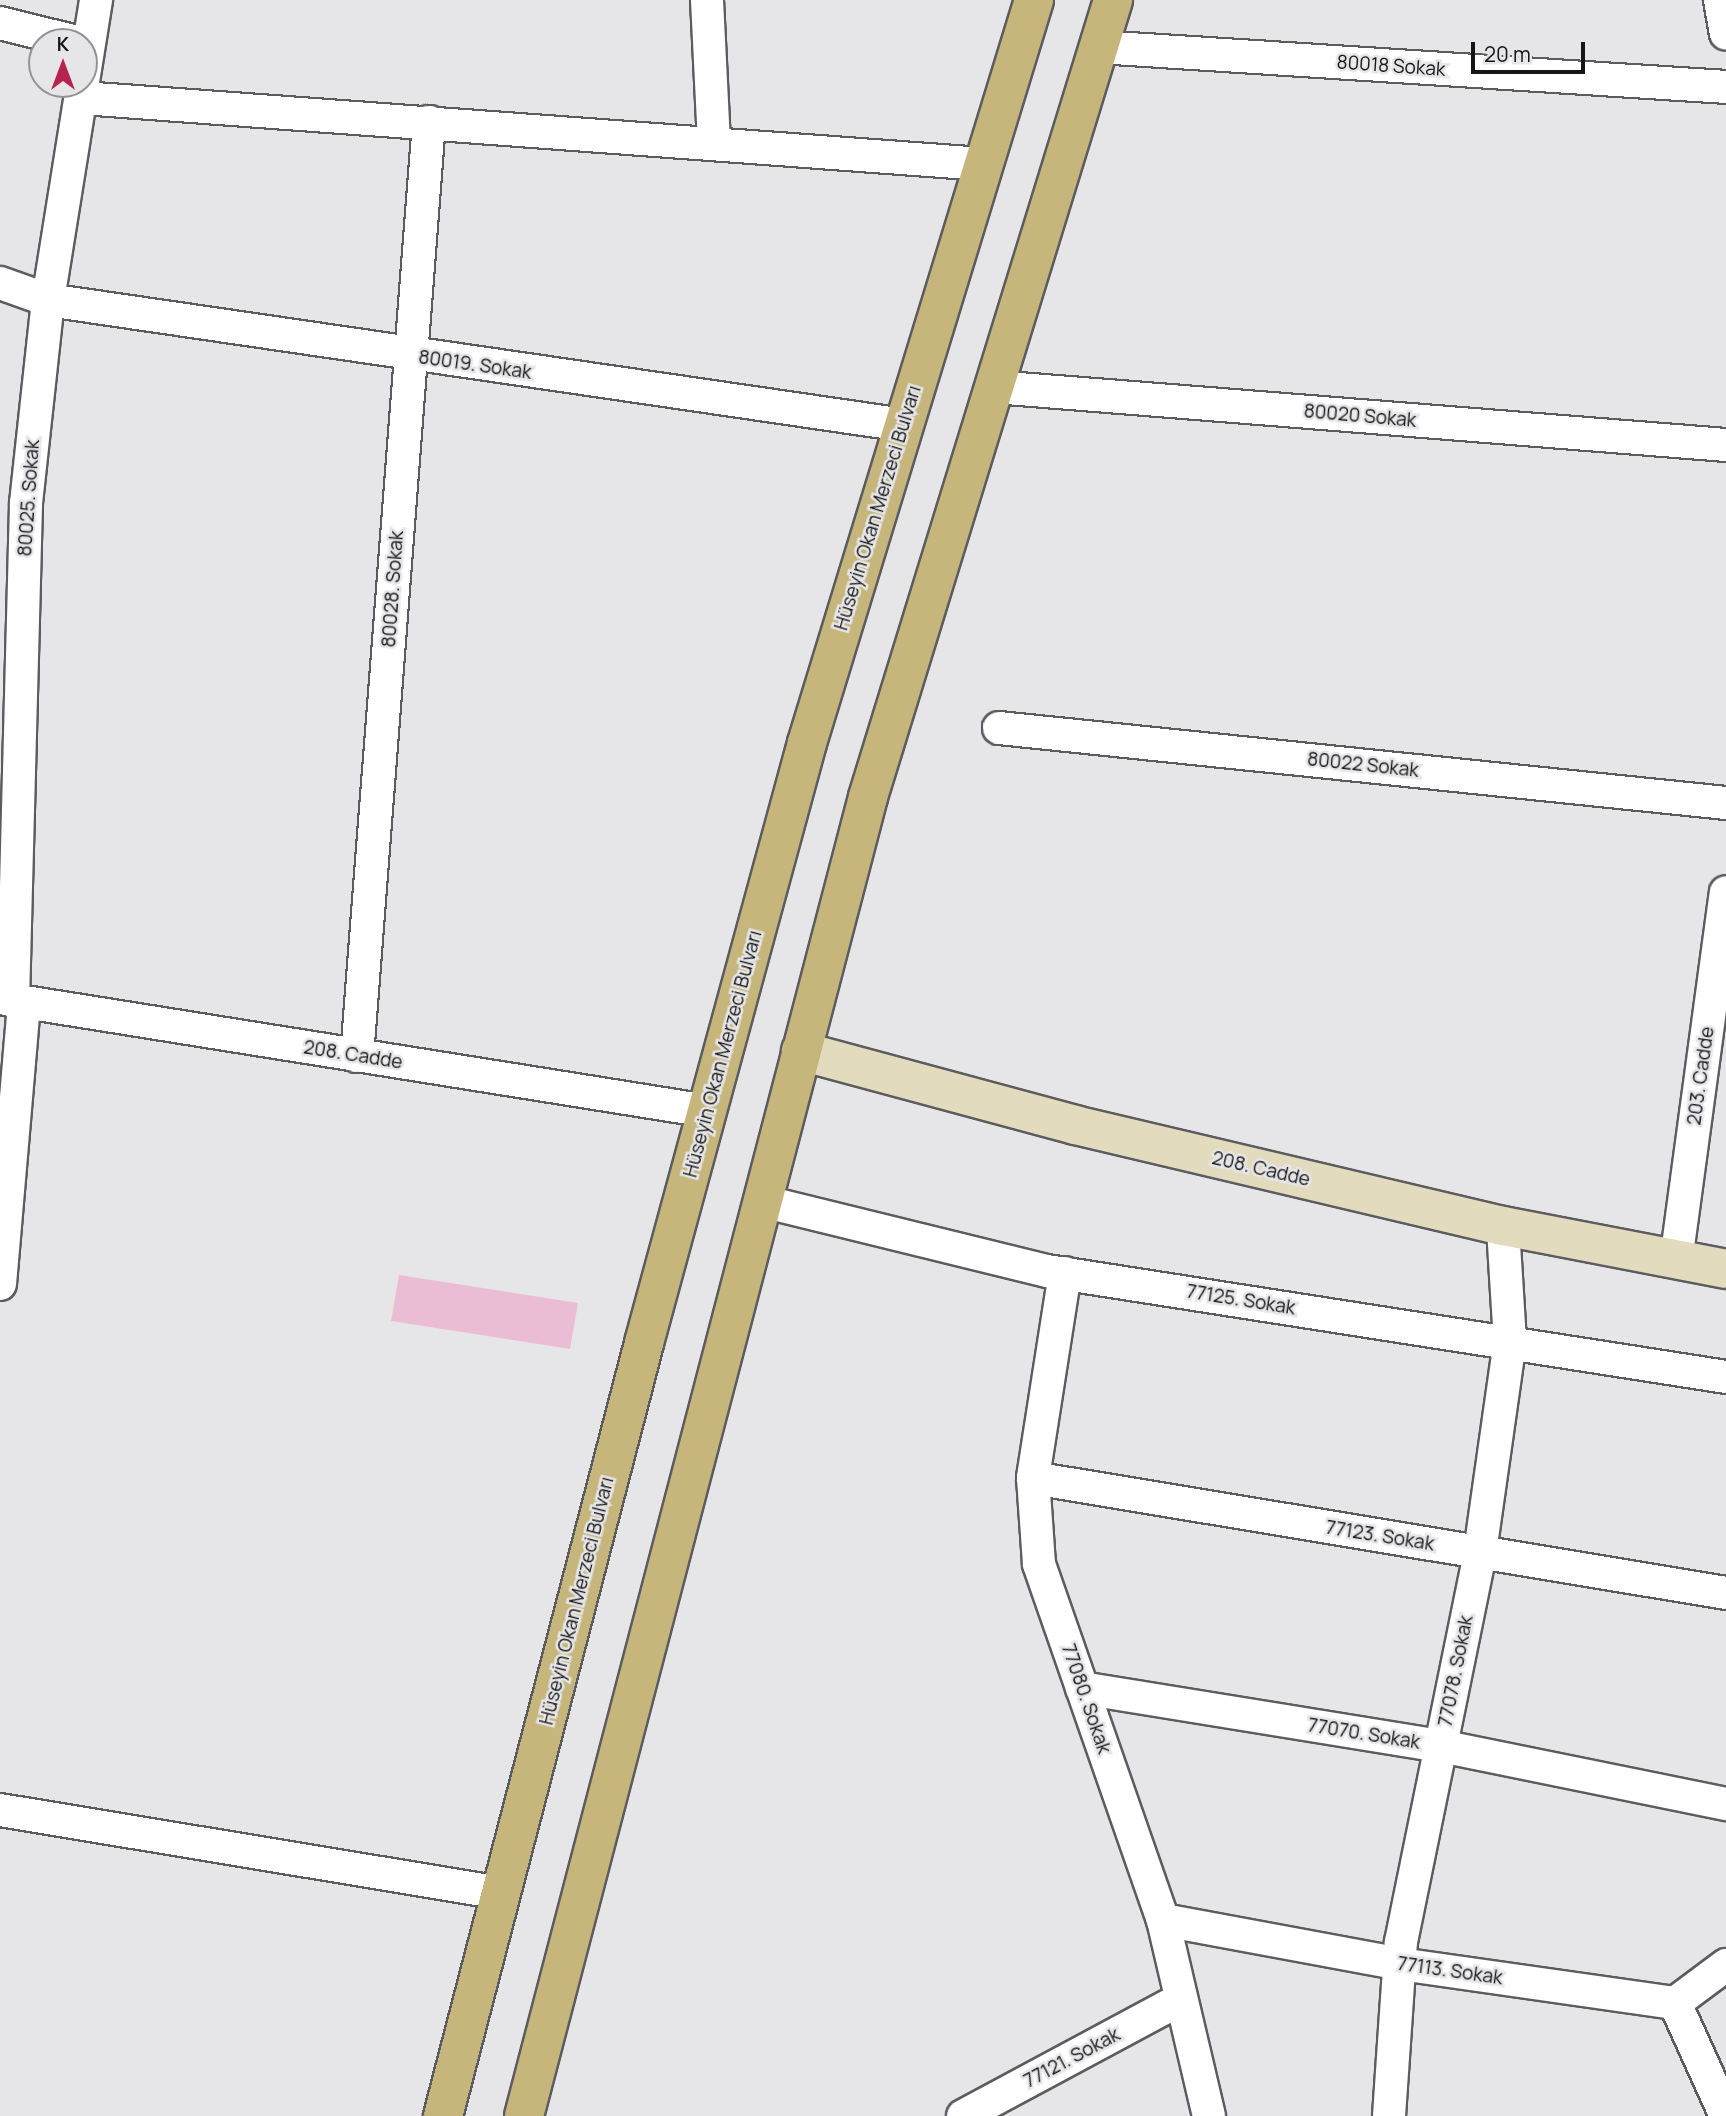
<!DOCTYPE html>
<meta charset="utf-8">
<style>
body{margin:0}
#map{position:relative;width:1726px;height:2116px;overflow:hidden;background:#e6e6e9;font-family:Manrope,sans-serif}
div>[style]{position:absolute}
.building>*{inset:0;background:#ebbdd5}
.roads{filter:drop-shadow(2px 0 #5c5c5f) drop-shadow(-2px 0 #5c5c5f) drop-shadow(0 2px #5c5c5f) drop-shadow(0 -2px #5c5c5f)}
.street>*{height:32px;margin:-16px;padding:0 16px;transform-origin:16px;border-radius:16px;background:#fff}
.secondary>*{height:38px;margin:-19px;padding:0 19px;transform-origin:19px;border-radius:19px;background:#e2dbbe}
.primary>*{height:38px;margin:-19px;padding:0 19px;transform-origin:19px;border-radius:19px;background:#c6b67c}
span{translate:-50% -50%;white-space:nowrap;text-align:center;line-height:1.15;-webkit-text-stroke:5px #e6e6e9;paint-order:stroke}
.street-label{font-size:19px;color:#161617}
.north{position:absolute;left:28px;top:28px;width:70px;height:70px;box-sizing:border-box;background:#e6e6e9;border:2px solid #939395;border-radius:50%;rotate:0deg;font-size:19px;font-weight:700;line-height:28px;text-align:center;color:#161617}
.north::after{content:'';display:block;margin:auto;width:24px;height:32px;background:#b5244f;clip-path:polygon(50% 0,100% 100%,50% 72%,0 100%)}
.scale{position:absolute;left:1471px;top:42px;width:114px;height:32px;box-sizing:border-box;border:4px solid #161617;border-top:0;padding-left:9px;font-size:21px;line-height:24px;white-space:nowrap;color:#161617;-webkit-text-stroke:5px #e6e6e9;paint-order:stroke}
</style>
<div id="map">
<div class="building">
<div style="clip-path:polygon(399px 1275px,578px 1303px,570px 1349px,391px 1321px)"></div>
</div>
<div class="roads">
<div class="street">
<div style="left:707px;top:0;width:142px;rotate:87.2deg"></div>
<div style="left:1720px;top:0;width:34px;rotate:80deg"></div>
<div style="left:0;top:23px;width:79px;rotate:13.9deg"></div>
<div style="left:1098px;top:47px;width:629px;rotate:3.64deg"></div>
<div style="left:82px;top:98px;width:903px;rotate:4.19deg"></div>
<div style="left:0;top:283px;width:51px;rotate:19.5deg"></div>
<div style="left:48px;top:300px;width:865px;rotate:8.31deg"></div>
<div style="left:994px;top:387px;width:734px;rotate:4.53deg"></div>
<div style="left:999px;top:728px;width:731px;rotate:5.89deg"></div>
<div style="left:0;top:998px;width:716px;rotate:9.08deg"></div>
<div style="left:13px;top:1001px;width:498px;rotate:-88.5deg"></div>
<div style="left:26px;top:503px;width:204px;rotate:-83.8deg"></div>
<div style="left:48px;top:300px;width:304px;rotate:-80.9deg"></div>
<div style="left:357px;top:1056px;width:937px;rotate:-85.59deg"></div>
<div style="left:762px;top:1201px;width:293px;rotate:13.8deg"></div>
<div style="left:1047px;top:1271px;width:687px;rotate:8.87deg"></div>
<div style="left:1676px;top:1261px;width:372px;rotate:-82.3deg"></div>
<div style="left:1065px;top:1273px;width:207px;rotate:98.9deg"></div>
<div style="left:1033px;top:1478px;width:86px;rotate:86deg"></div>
<div style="left:1039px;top:1564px;width:377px;rotate:70.8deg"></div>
<div style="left:1163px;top:1920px;width:201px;rotate:76.8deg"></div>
<div style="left:0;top:1284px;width:283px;rotate:-85.1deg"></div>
<div style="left:1033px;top:1478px;width:702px;rotate:9.42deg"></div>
<div style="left:1082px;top:1688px;width:364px;rotate:9.2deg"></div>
<div style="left:1441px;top:1746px;width:291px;rotate:11.5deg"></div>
<div style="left:0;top:1810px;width:508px;rotate:9.41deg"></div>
<div style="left:1163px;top:1920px;width:241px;rotate:10.5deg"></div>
<div style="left:1400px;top:1964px;width:278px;rotate:8.1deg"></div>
<div style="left:1675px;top:2003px;width:64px;rotate:-36.7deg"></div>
<div style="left:1675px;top:2003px;width:124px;rotate:65.7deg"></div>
<div style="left:963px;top:2116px;width:247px;rotate:-28.2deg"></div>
<div style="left:1389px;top:2116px;width:174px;rotate:-86.1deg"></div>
<div style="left:1401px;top:1942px;width:398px;rotate:-78.5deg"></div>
<div style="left:1480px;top:1552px;width:212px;rotate:-81.9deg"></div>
<div style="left:1510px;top:1342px;width:116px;rotate:-93.5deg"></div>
</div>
<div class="secondary">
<div style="left:801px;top:1051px;width:284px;rotate:15.1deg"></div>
<div style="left:1075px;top:1125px;width:440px;rotate:13.3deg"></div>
<div style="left:1503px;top:1226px;width:227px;rotate:10.9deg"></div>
</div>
<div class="primary">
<div style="left:443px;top:2116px;width:799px;rotate:-75.42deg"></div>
<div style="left:644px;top:1343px;width:622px;rotate:-74.8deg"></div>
<div style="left:807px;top:743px;width:777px;rotate:-73.01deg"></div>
<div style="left:524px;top:2116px;width:1363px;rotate:-75.38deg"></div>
<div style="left:868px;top:797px;width:834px;rotate:-72.91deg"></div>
</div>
</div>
<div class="street-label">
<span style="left:1391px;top:66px;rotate:4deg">80018 Sokak</span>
<span style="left:475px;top:365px;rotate:8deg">80019. Sokak</span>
<span style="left:1360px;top:416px;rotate:5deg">80020 Sokak</span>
<span style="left:29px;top:498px;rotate:-86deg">80025. Sokak</span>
<span style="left:878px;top:508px;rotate:-73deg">Hüseyin Okan Merzeci Bulvarı</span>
<span style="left:393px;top:589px;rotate:-86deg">80028. Sokak</span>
<span style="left:1363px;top:765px;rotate:6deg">80022 Sokak</span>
<span style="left:723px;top:1054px;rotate:-75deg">Hüseyin Okan Merzeci Bulvarı</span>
<span style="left:353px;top:1055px;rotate:9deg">208. Cadde</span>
<span style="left:1701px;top:1076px;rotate:-82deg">203. Cadde</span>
<span style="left:1261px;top:1169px;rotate:13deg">208. Cadde</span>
<span style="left:1241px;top:1300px;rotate:9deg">77125. Sokak</span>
<span style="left:1380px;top:1536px;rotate:9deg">77123. Sokak</span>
<span style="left:577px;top:1601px;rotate:-76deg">Hüseyin Okan Merzeci Bulvarı</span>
<span style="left:1456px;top:1671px;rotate:-79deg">77078. Sokak</span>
<span style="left:1086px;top:1699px;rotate:71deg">77080. Sokak</span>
<span style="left:1364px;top:1734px;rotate:9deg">77070. Sokak</span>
<span style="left:1450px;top:1971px;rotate:8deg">77113. Sokak</span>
<span style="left:1072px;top:2058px;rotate:-28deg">77121. Sokak</span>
</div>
<div class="north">K</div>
<div class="scale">20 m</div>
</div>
